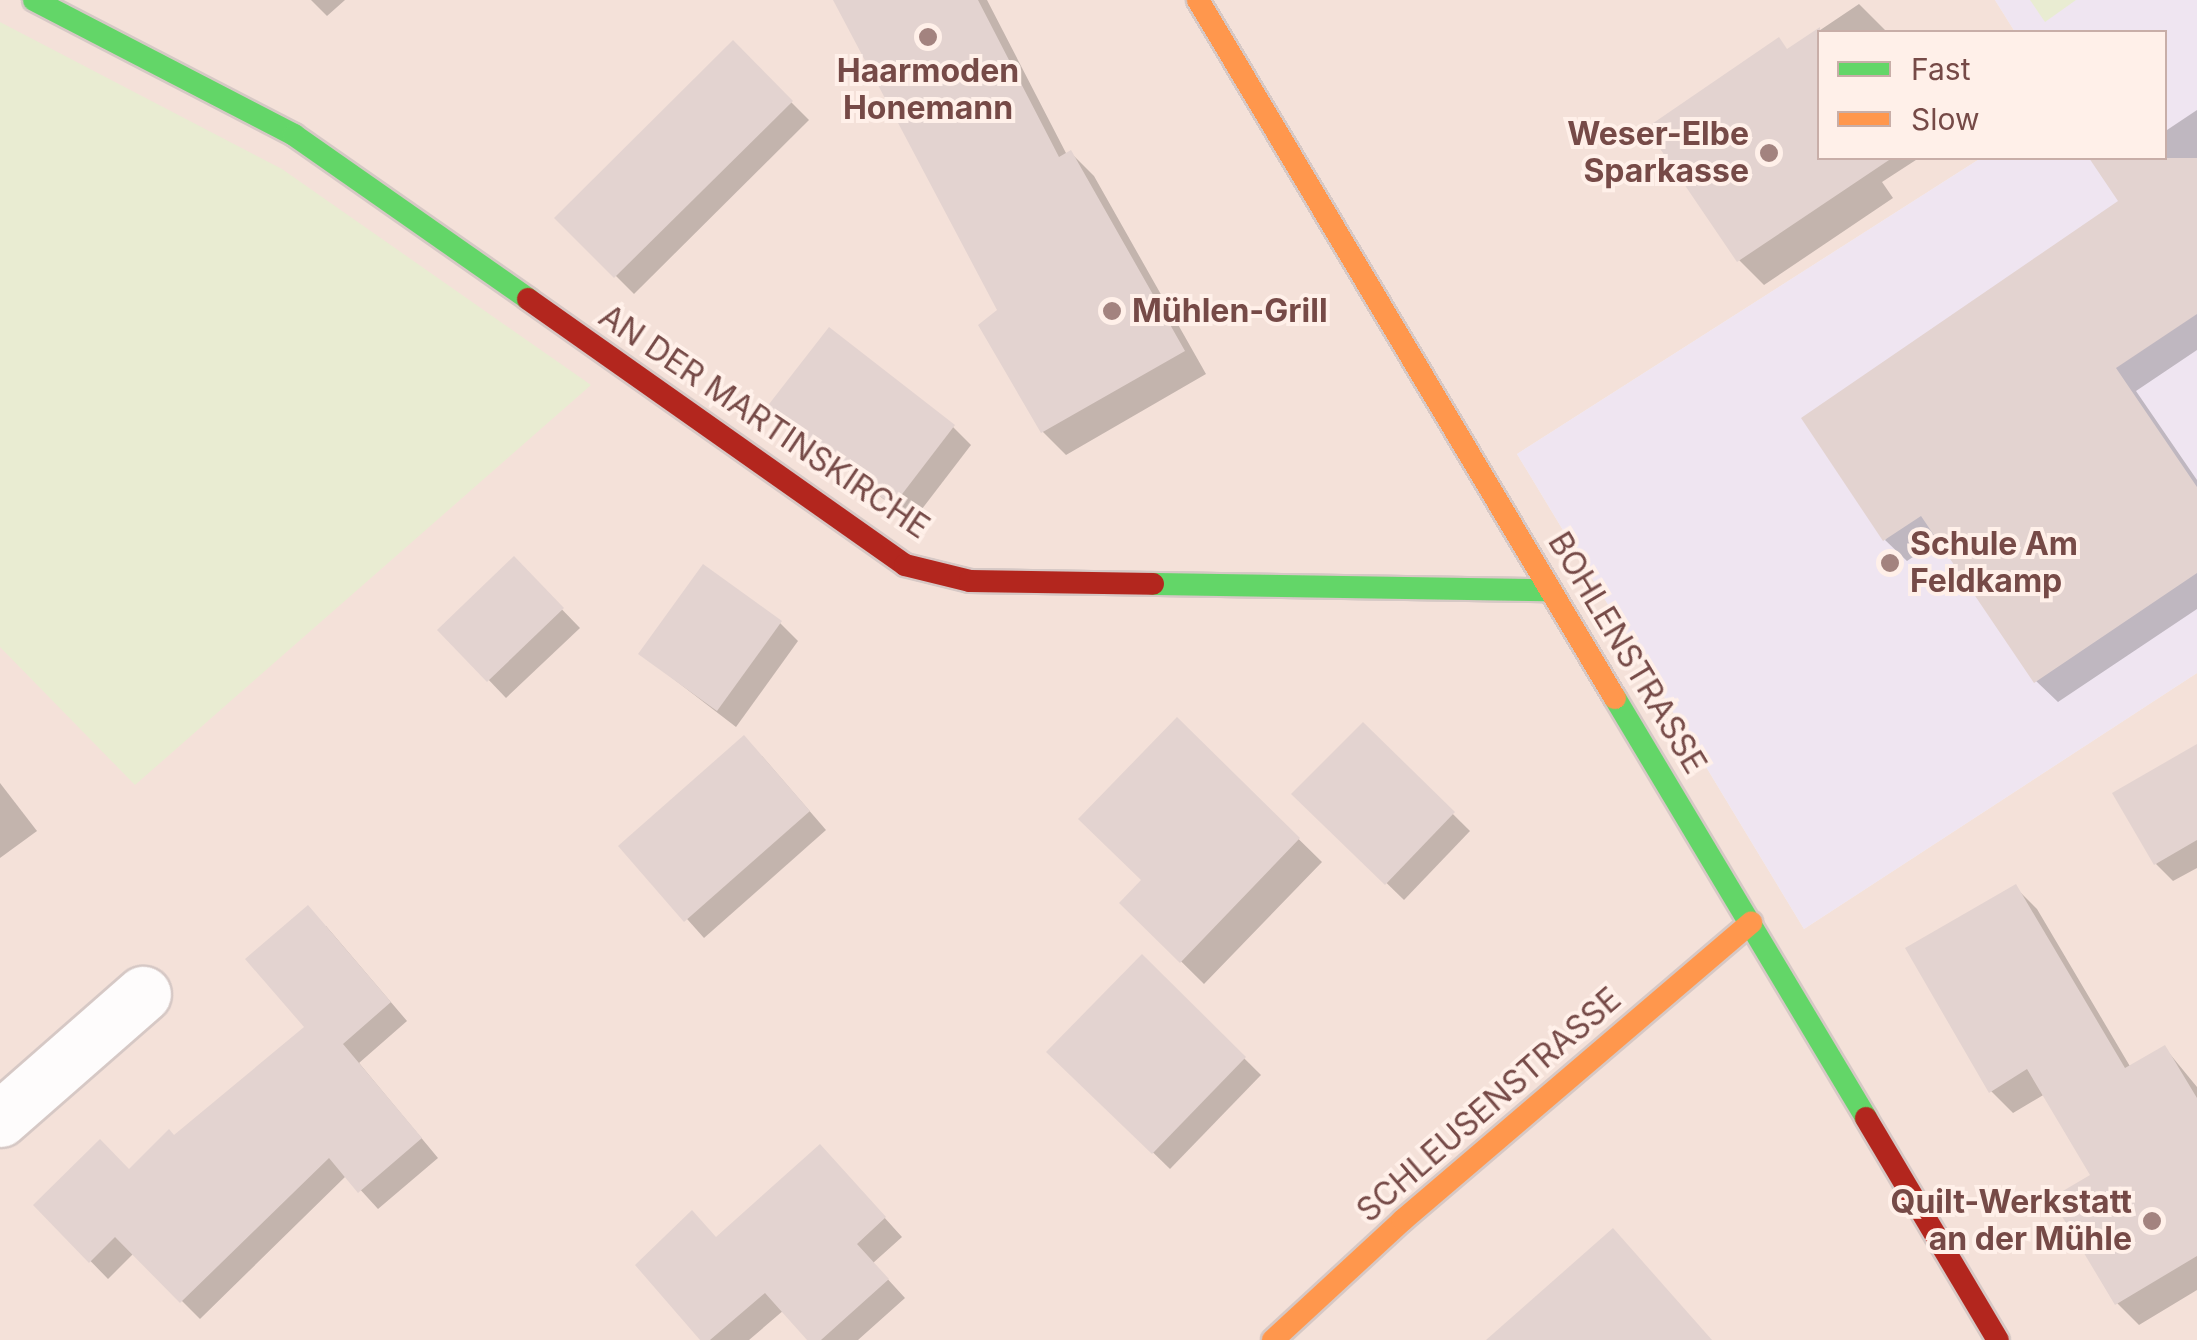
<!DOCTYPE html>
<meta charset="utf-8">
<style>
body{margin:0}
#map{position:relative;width:2197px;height:1340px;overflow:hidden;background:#f7ede8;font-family:Inter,sans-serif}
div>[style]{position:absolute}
.residential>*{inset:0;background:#f4e1d9}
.education>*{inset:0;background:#efe5f1}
.green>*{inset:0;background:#e9ecd2}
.shadow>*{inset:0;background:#0003}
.building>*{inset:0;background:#e3d3d0}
.roads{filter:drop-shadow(2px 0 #d6c8c5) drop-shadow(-2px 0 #d6c8c5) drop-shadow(0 2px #d6c8c5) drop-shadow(0 -2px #d6c8c5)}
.street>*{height:55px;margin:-27.5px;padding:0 27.5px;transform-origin:27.5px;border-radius:27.5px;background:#fefcfc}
.fast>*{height:22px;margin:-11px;padding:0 11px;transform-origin:11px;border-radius:11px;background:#63d668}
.slow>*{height:22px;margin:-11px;padding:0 11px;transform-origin:11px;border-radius:11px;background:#ff974d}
.jam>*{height:22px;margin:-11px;padding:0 11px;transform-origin:11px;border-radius:11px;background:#b3261e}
.dots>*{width:28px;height:28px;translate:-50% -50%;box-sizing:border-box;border:5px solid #fff0e9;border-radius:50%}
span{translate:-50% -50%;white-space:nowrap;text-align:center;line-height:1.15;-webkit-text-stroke:8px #fff0e9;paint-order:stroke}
.poi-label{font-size:32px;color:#764a47;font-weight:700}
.right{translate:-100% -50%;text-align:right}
.left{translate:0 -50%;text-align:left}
.street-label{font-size:32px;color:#764a47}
.legend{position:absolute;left:1817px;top:30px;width:350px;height:130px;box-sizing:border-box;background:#fff0e9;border:2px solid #c8aea8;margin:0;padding:12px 18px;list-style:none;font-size:30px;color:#764a47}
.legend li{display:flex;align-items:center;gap:20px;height:50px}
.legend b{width:50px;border:2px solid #c8aea8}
</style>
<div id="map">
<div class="residential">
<div style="clip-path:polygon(0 0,1995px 0,2015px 32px,1820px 32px,1820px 158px,1981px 158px,1517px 454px,1804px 929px,2197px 673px,2197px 1340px,0 1340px)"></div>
</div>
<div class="education">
<div style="clip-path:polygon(1995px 0,2197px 0,2197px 673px,1804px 929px,1517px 454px,1981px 158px,2164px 158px,2164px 32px,2015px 32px)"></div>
</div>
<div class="green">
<div style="clip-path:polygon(2030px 0,2076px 0,2045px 22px)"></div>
<div style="clip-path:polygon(0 22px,282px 169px,591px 385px,135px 785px,0 647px)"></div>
</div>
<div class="shadow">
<div style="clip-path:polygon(311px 0,345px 0,327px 16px)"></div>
<div style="clip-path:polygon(858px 0,987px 0,1067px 155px,1071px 153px,1094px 176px,1206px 374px,1066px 455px,1043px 432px,1001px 311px)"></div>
<div style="clip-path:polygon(1859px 4px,1887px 32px,1820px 32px,1820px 158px,1919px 158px,1882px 182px,1893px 198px,1764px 285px,1739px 260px,1789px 51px)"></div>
<div style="clip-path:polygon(733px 44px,809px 120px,634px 294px,558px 218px)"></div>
<div style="clip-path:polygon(2197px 110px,2197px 350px,2136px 391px,2197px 480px,2197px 609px,2058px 702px,2036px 681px,1940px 539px,1907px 561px,1885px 540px,2121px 201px,2103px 174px,2126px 158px,2164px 158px,2164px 132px)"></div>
<div style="clip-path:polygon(770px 408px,953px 427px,971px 445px,912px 522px)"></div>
<div style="clip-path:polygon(514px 560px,580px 628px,506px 698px,441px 630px)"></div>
<div style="clip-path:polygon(780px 623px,798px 641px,736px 727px,641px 654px)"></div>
<div style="clip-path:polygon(1177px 720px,1322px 862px,1204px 984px,1122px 903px,1144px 880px)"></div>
<div style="clip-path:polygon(1363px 725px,1470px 831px,1404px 900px,1295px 794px)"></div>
<div style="clip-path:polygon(762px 756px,826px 830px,704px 938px,622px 846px)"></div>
<div style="clip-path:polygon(2197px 772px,2197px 868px,2173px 881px,2156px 864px)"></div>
<div style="clip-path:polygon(0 783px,37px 831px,0 858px)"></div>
<div style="clip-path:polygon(2015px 887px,2037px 909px,2131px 1068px,2165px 1048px,2197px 1087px,2197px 1290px,2139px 1325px,2117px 1303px,2094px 1176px,2045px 1094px,2013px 1113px,1991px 1091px)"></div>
<div style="clip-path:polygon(326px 926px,407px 1021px,359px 1063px,438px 1158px,378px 1209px,347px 1175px,200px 1319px,134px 1253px,108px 1279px,36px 1205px,130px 1172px,308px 1027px)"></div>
<div style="clip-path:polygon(1142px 957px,1261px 1075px,1170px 1169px,1050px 1052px)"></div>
<div style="clip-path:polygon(837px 1165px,902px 1237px,873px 1263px,905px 1298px,858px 1340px,811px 1340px,784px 1310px,749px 1340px,703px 1340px,717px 1239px)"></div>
</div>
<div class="building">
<div style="clip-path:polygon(833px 0,978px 0,1059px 157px,1071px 150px,1185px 351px,1041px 433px,978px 325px,997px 310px)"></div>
<div style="clip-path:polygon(1820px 27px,1820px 158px,1892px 158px,1737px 262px,1646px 128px,1779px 37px,1787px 49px)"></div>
<div style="clip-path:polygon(733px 40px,793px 101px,614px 278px,554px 218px)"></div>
<div style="clip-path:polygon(2089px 158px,2197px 158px,2197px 314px,2116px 368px,2197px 487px,2197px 573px,2034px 683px,1921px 516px,1883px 541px,1801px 418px,2118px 201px)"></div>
<div style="clip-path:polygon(829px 327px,955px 425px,893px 506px,766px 408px)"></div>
<div style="clip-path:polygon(514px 556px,564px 608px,487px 682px,437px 630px)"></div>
<div style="clip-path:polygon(703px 564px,782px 621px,717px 711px,638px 654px)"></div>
<div style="clip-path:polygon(1177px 717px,1300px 838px,1180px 963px,1119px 903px,1141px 880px,1078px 819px)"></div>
<div style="clip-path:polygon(1363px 722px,1455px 812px,1385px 885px,1291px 794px)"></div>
<div style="clip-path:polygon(744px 735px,810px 811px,684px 922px,618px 846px)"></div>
<div style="clip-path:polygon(2197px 744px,2197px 840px,2154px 865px,2112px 793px)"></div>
<div style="clip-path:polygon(2016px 884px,2125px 1068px,2165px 1045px,2197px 1098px,2197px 1256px,2115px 1305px,2051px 1198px,2090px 1175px,2027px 1069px,1989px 1093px,1905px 948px)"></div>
<div style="clip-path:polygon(308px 905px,391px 1002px,343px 1044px,422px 1138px,358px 1193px,329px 1158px,180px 1303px,115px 1237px,89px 1263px,33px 1205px,100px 1139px,129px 1169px,169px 1129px,174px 1135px,304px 1027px,245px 959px)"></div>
<div style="clip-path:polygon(1142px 954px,1246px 1057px,1152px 1154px,1046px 1052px)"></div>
<div style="clip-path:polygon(820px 1144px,886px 1217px,857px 1244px,889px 1279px,821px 1340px,807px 1340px,765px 1293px,710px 1340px,700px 1340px,635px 1265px,692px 1210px,716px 1237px)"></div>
<div style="clip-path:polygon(1613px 1228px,1712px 1340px,1486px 1340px)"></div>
</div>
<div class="roads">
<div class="street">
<div style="left:0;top:1119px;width:190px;rotate:-41.2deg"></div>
</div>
<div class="fast">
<div style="left:34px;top:0;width:293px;rotate:27.4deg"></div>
<div style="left:294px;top:135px;width:286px;rotate:35deg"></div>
<div style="left:1153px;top:584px;width:397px;rotate:0.9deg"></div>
<div style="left:1615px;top:698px;width:489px;rotate:59.1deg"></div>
</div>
<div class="slow">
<div style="left:1198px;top:0;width:813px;rotate:59.15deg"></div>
<div style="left:1273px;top:1340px;width:177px;rotate:-42.7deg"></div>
<div style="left:1403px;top:1220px;width:458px;rotate:-40.5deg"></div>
</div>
<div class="jam">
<div style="left:528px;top:299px;width:461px;rotate:35.2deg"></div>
<div style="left:905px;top:565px;width:67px;rotate:13.8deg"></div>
<div style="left:970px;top:581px;width:183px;rotate:0.9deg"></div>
<div style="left:1866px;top:1118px;width:258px;rotate:59.3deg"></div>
</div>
</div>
<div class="dots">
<div style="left:928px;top:37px;background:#a3837f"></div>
<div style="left:1769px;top:153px;background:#a3837f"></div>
<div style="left:1112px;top:311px;background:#a3837f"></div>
<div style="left:1890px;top:563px;background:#a3837f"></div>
<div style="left:2152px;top:1221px;background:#a3837f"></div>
</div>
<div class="poi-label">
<span style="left:928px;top:90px">Haarmoden<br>Honemann</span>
<span class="right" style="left:1749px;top:153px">Weser-Elbe<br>Sparkasse</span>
<span class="left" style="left:1132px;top:311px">Mühlen-Grill</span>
<span class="left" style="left:1910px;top:563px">Schule Am<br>Feldkamp</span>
<span class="right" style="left:2132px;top:1221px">Quilt-Werkstatt<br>an der Mühle</span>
</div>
<div class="street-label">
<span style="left:764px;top:422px;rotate:34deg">AN DER MARTINSKIRCHE</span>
<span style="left:1627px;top:653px;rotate:59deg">BOHLENSTRASSE</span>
<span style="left:1489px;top:1105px;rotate:-41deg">SCHLEUSENSTRASSE</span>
</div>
<ul class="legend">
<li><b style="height:12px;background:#63d668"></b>Fast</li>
<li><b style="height:12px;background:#ff974d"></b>Slow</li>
</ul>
</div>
